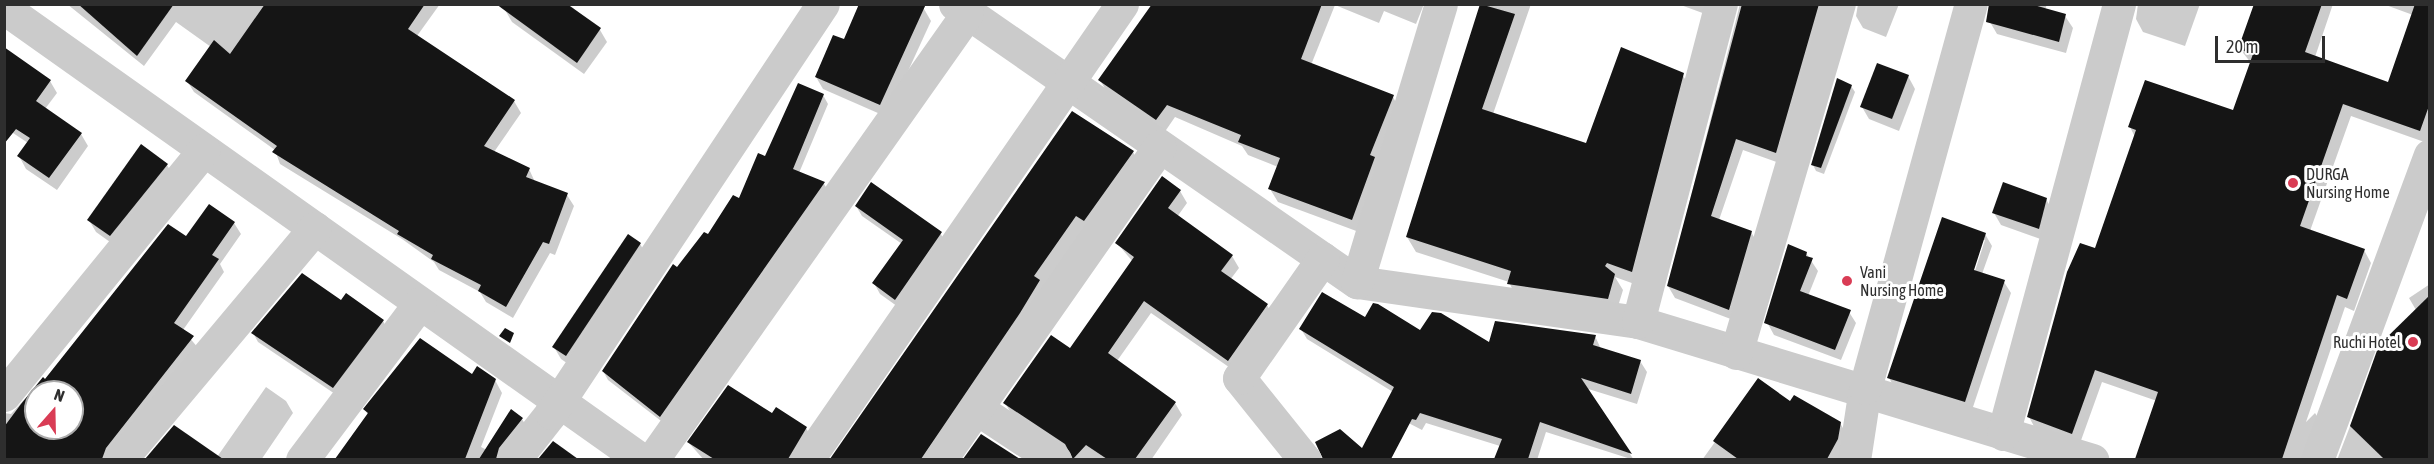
<!DOCTYPE html>
<style>
body{margin:0}
#map{position:relative;width:2434px;height:464px;overflow:hidden;background:#fff;font-family:"Asap Condensed",sans-serif}
div>[style]{position:absolute}
.shadow>*{inset:0;background:#0003}
.building>*{inset:0;background:#151515}
.minor>*{height:33px;margin:-16.5px;padding:0 16.5px;transform-origin:16.5px;border-radius:16.5px;background:#cbcbcb}
.dots>*{width:16px;height:16px;translate:-50% -50%;box-sizing:border-box;border:3px solid #fff;border-radius:50%}
span{translate:-50% -50%;white-space:nowrap;text-align:center;line-height:1.15;-webkit-text-stroke:6px #fff;paint-order:stroke}
.poi-label{font-size:16px;color:#2e2e2e}
.left{translate:0 -50%;text-align:left}
.right{translate:-100% -50%;text-align:right}
.frame{position:absolute;inset:0;border:6px solid #2e2e2e;pointer-events:none}
.north{position:absolute;left:24px;top:380px;width:60px;height:60px;box-sizing:border-box;background:#fff;border:2px solid #ababab;border-radius:50%;rotate:20deg;font-size:16px;font-weight:700;line-height:24px;text-align:center;color:#2e2e2e}
.north::after{content:'';display:block;margin:auto;width:21px;height:27px;background:#d93c55;clip-path:polygon(50% 0,100% 100%,50% 72%,0 100%)}
.scale{position:absolute;left:2215px;top:36px;width:110px;height:27px;box-sizing:border-box;border:3px solid #2e2e2e;border-top:0;padding-left:8px;font-size:18px;line-height:21px;white-space:nowrap;color:#2e2e2e;-webkit-text-stroke:4px #fff;paint-order:stroke}
</style>
<div id="map">
<div class="shadow">
<div style="clip-path:polygon(67px 4px,440px 4px,417px 36px,514px 101px,521px 113px,494px 152px,529px 169px,535px 182px,567px 195px,574px 206px,555px 255px,550px 253px,513px 318px,486px 302px,480px 292px,439px 270px,434px 262px,402px 239px,280px 164px,275px 150px,194px 92px,187px 81px,211px 47px,176px 22px,144px 66px)"></div>
<div style="clip-path:polygon(509px 4px,568px 4px,600px 30px,607px 42px,584px 74px,512px 22px,505px 10px)"></div>
<div style="clip-path:polygon(1154px 4px,1424px 4px,1416px 24px,1384px 11px,1379px 23px,1335px 5px,1311px 65px,1393px 97px,1400px 110px,1359px 232px,1278px 202px,1270px 189px,1278px 167px,1248px 155px,1242px 146px,1175px 117px,1164px 133px,1108px 94px,1100px 80px)"></div>
<div style="clip-path:polygon(1482px 4px,1531px 4px,1493px 114px,1587px 145px,1682px 74px,1691px 89px,1640px 286px,1615px 277px,1623px 290px,1616px 313px,1517px 299px,1509px 282px,1416px 252px,1407px 237px)"></div>
<div style="clip-path:polygon(1678px 4px,1713px 4px,1708px 15px)"></div>
<div style="clip-path:polygon(1740px 4px,1832px 4px,1782px 164px,1743px 150px,1719px 220px,1751px 232px,1758px 244px,1736px 321px,1675px 298px,1668px 286px)"></div>
<div style="clip-path:polygon(1858px 4px,1899px 4px,1886px 37px,1863px 28px,1856px 16px)"></div>
<div style="clip-path:polygon(1994px 4px,2047px 4px,2045px 10px,2065px 16px,2073px 28px,2066px 53px,1997px 34px,1990px 22px)"></div>
<div style="clip-path:polygon(2138px 4px,2200px 4px,2185px 46px,2143px 32px,2136px 19px)"></div>
<div style="clip-path:polygon(2255px 4px,2333px 4px,2315px 57px,2389px 83px,2413px 15px,2383px 4px,2430px 4px,2430px 144px,2351px 116px,2310px 231px,2364px 250px,2371px 263px,2354px 311px,2345px 307px,2306px 422px,2315px 413px,2322px 424px,2311px 460px,2136px 460px,2157px 401px,2102px 382px,2079px 446px,2036px 430px,2029px 417px,2096px 250px,2135px 137px,2130px 127px,2234px 112px,2251px 63px,2240px 49px)"></div>
<div style="clip-path:polygon(924px 9px,931px 21px,887px 117px,823px 89px,816px 77px,845px 41px)"></div>
<div style="clip-path:polygon(1908px 76px,1915px 89px,1899px 131px,1869px 119px,1862px 107px)"></div>
<div style="clip-path:polygon(50px 81px,57px 93px,45px 109px,81px 134px,88px 146px,57px 190px,26px 169px,19px 156px,28px 143px,4px 127px)"></div>
<div style="clip-path:polygon(1851px 86px,1855px 92px,1824px 174px,1816px 171px,1813px 165px)"></div>
<div style="clip-path:polygon(823px 95px,828px 104px,799px 173px,824px 184px,829px 192px,665px 424px,608px 380px,603px 371px,677px 269px,739px 200px,766px 158px)"></div>
<div style="clip-path:polygon(1073px 113px,1133px 152px,1140px 164px,933px 460px,829px 460px)"></div>
<div style="clip-path:polygon(141px 146px,167px 165px,174px 177px,117px 247px,96px 232px,89px 220px)"></div>
<div style="clip-path:polygon(1180px 191px,1187px 203px,1177px 217px,1232px 256px,1239px 268px,1230px 280px,1267px 305px,1274px 318px,1236px 372px,1151px 313px,1117px 361px,1175px 403px,1182px 415px,1151px 460px,1075px 460px,1012px 415px,1005px 403px,1070px 350px,1133px 262px,1117px 243px)"></div>
<div style="clip-path:polygon(2046px 199px,2053px 212px,2046px 241px,2001px 225px,1994px 213px)"></div>
<div style="clip-path:polygon(evenodd,210px 206px,234px 223px,241px 234px,220px 264px,224px 272px,183px 330px,199px 349px,115px 460px,4px 460px,4px 413px,11px 414px,43px 379px,45px 381px,187px 238px,210px 206px,36px 392px,72px 392px,72px 428px,36px 428px,36px 392px)"></div>
<div style="clip-path:polygon(856px 206px,940px 233px,947px 244px,901px 309px,880px 294px,874px 283px,902px 244px,862px 216px)"></div>
<div style="clip-path:polygon(evenodd,1985px 234px,1992px 246px,1982px 274px,2004px 282px,2011px 293px,1971px 413px,1896px 390px,1889px 378px,1985px 234px,1982px 240px,1985px 240px,1973px 277px,1970px 276px,1982px 240px)"></div>
<div style="clip-path:polygon(628px 236px,640px 244px,648px 257px,574px 368px,561px 359px,554px 347px)"></div>
<div style="clip-path:polygon(1806px 253px,1818px 271px,1808px 296px,1849px 312px,1856px 323px,1841px 360px,1774px 335px,1768px 324px)"></div>
<div style="clip-path:polygon(2430px 284px,2430px 460px,2337px 460px,2381px 346px,2416px 310px,2409px 298px)"></div>
<div style="clip-path:polygon(342px 302px,383px 321px,388px 330px,338px 396px,258px 342px,253px 333px)"></div>
<div style="clip-path:polygon(1365px 319px,1490px 344px,1595px 336px,1601px 349px,1640px 361px,1647px 372px,1637px 404px,1585px 388px,1634px 460px,1546px 432px,1537px 460px,1496px 460px,1500px 446px,1426px 423px,1422px 430px,1393px 415px,1393px 392px,1307px 339px,1301px 329px)"></div>
<div style="clip-path:polygon(472px 376px,495px 380px,502px 393px,481px 447px,487px 450px,522px 419px,529px 431px,509px 460px,336px 460px,368px 415px,365px 410px)"></div>
<div style="clip-path:polygon(1759px 381px,1790px 404px,1840px 423px,1847px 435px,1840px 460px,1702px 460px)"></div>
<div style="clip-path:polygon(266px 387px,286px 401px,293px 413px,261px 460px,145px 460px,174px 427px,217px 457px)"></div>
<div style="clip-path:polygon(772px 415px,806px 428px,813px 440px,802px 460px,704px 460px,689px 443px)"></div>
<div style="clip-path:polygon(982px 436px,1017px 460px,963px 460px)"></div>
</div>
<div class="building">
<div style="clip-path:polygon(78px 4px,174px 4px,137px 56px)"></div>
<div style="clip-path:polygon(265px 4px,425px 4px,408px 29px,515px 100px,484px 146px,530px 168px,526px 177px,568px 193px,549px 244px,543px 242px,506px 307px,478px 291px,481px 285px,431px 259px,433px 255px,397px 234px,399px 231px,272px 152px,277px 146px,185px 81px,214px 40px,230px 54px)"></div>
<div style="clip-path:polygon(496px 4px,567px 4px,601px 28px,577px 63px)"></div>
<div style="clip-path:polygon(859px 4px,926px 4px,880px 105px,815px 77px,833px 35px,844px 39px)"></div>
<div style="clip-path:polygon(1152px 4px,1322px 4px,1301px 59px,1394px 95px,1370px 155px,1375px 157px,1352px 220px,1268px 189px,1280px 158px,1238px 142px,1241px 135px,1167px 105px,1156px 120px,1098px 80px)"></div>
<div style="clip-path:polygon(1480px 4px,1515px 14px,1482px 109px,1586px 143px,1621px 47px,1684px 73px,1632px 272px,1607px 263px,1605px 266px,1615px 274px,1608px 299px,1507px 284px,1511px 271px,1406px 237px)"></div>
<div style="clip-path:polygon(1742px 4px,1819px 4px,1776px 153px,1736px 139px,1711px 216px,1752px 231px,1729px 310px,1667px 286px)"></div>
<div style="clip-path:polygon(1989px 4px,2030px 4px,2066px 14px,2059px 42px,1986px 22px)"></div>
<div style="clip-path:polygon(2254px 4px,2322px 4px,2305px 52px,2388px 82px,2415px 4px,2430px 4px,2430px 103px,2420px 131px,2343px 104px,2300px 226px,2365px 249px,2347px 299px,2337px 295px,2282px 459px,2135px 459px,2158px 392px,2095px 370px,2072px 434px,2027px 417px,2067px 272px,2080px 243px,2095px 248px,2136px 130px,2128px 127px,2145px 80px,2233px 110px,2253px 54px,2238px 49px)"></div>
<div style="clip-path:polygon(4px 47px,51px 80px,36px 101px,82px 133px,49px 178px,17px 156px,30px 138px,16px 129px,4px 144px)"></div>
<div style="clip-path:polygon(1877px 63px,1909px 75px,1892px 119px,1860px 107px)"></div>
<div style="clip-path:polygon(1837px 78px,1852px 85px,1821px 168px,1811px 165px)"></div>
<div style="clip-path:polygon(798px 83px,824px 94px,793px 169px,825px 182px,660px 417px,602px 371px,673px 264px,677px 267px,704px 232px,708px 234px,733px 195px,739px 198px,758px 153px,765px 156px)"></div>
<div style="clip-path:polygon(1072px 111px,1134px 151px,1084px 221px,1076px 216px,1034px 276px,1040px 280px,1020px 313px,921px 459px,830px 459px)"></div>
<div style="clip-path:polygon(141px 144px,168px 164px,110px 236px,87px 220px)"></div>
<div style="clip-path:polygon(1162px 176px,1181px 190px,1168px 208px,1233px 255px,1221px 271px,1268px 304px,1228px 361px,1144px 301px,1108px 353px,1176px 402px,1135px 459px,1107px 459px,1086px 445px,1073px 459px,1065px 444px,1003px 403px,1051px 335px,1070px 348px,1134px 257px,1115px 243px)"></div>
<div style="clip-path:polygon(871px 182px,942px 232px,895px 300px,872px 283px,903px 240px,855px 206px)"></div>
<div style="clip-path:polygon(2003px 182px,2047px 198px,2039px 229px,1992px 213px)"></div>
<div style="clip-path:polygon(evenodd,209px 204px,235px 222px,212px 255px,219px 259px,174px 323px,194px 336px,106px 448px,102px 459px,4px 459px,4px 427px,21px 404px,43px 377px,45px 379px,168px 224px,186px 236px,209px 204px,36px 392px,72px 392px,72px 428px,36px 428px,36px 392px)"></div>
<div style="clip-path:polygon(1942px 217px,1986px 233px,1974px 270px,2005px 280px,1965px 402px,1887px 378px)"></div>
<div style="clip-path:polygon(628px 234px,641px 243px,566px 356px,552px 347px)"></div>
<div style="clip-path:polygon(1788px 244px,1807px 252px,1806px 256px,1813px 258px,1800px 291px,1851px 310px,1835px 350px,1764px 323px)"></div>
<div style="clip-path:polygon(302px 273px,341px 300px,346px 293px,384px 320px,333px 388px,251px 333px)"></div>
<div style="clip-path:polygon(1322px 292px,1365px 317px,1373px 303px,1378px 304px,1420px 330px,1432px 312px,1441px 313px,1489px 342px,1495px 321px,1596px 335px,1593px 345px,1641px 360px,1631px 394px,1581px 378px,1632px 454px,1540px 422px,1528px 459px,1494px 459px,1502px 439px,1420px 413px,1416px 420px,1412px 419px,1391px 459px,1323px 459px,1315px 442px,1340px 429px,1362px 448px,1394px 387px,1299px 329px)"></div>
<div style="clip-path:polygon(2430px 295px,2430px 459px,2384px 459px,2350px 426px,2379px 345px)"></div>
<div style="clip-path:polygon(505px 328px,514px 333px,510px 343px,499px 336px)"></div>
<div style="clip-path:polygon(420px 338px,472px 374px,477px 366px,496px 379px,465px 459px,335px 459px,368px 413px,363px 409px)"></div>
<div style="clip-path:polygon(1758px 378px,1790px 401px,1794px 395px,1841px 422px,1838px 439px,1827px 459px,1738px 459px,1713px 441px)"></div>
<div style="clip-path:polygon(728px 385px,772px 413px,776px 407px,807px 427px,788px 459px,714px 459px,687px 442px)"></div>
<div style="clip-path:polygon(511px 409px,523px 418px,499px 448px,496px 459px,479px 459px)"></div>
<div style="clip-path:polygon(174px 425px,223px 459px,145px 459px)"></div>
<div style="clip-path:polygon(981px 434px,1020px 459px,963px 459px)"></div>
<div style="clip-path:polygon(553px 441px,578px 459px,538px 459px)"></div>
</div>
<div class="minor">
<div style="left:955px;top:4px;width:489px;rotate:34.7deg"></div>
<div style="left:1357px;top:282px;width:284px;rotate:8.1deg"></div>
<div style="left:1638px;top:322px;width:475px;rotate:16.9deg"></div>
<div style="left:4px;top:8px;width:782px;rotate:35.32deg"></div>
<div style="left:1357px;top:282px;width:290px;rotate:-73.2deg"></div>
<div style="left:1638px;top:322px;width:329px;rotate:-75.4deg"></div>
<div style="left:1736px;top:353px;width:364px;rotate:-73.6deg"></div>
<div style="left:4px;top:395px;width:316px;rotate:-50.8deg"></div>
<div style="left:976px;top:408px;width:95px;rotate:33.4deg"></div>
<div style="left:2003px;top:434px;width:445px;rotate:-74.9deg"></div>
<div style="left:120px;top:460px;width:303px;rotate:-50deg"></div>
<div style="left:302px;top:460px;width:196px;rotate:-53.1deg"></div>
<div style="left:514px;top:460px;width:60px;rotate:-51.8deg"></div>
<div style="left:551px;top:413px;width:491px;rotate:-56.4deg"></div>
<div style="left:652px;top:460px;width:546px;rotate:-54.77deg"></div>
<div style="left:807px;top:460px;width:554px;rotate:-55.36deg"></div>
<div style="left:940px;top:460px;width:383px;rotate:-55deg"></div>
<div style="left:1305px;top:460px;width:105px;rotate:-128.8deg"></div>
<div style="left:1239px;top:378px;width:146px;rotate:-55deg"></div>
<div style="left:1854px;top:460px;width:73px;rotate:-81.3deg"></div>
<div style="left:1865px;top:388px;width:398px;rotate:-74.6deg"></div>
<div style="left:2317px;top:460px;width:325px;rotate:-69.7deg"></div>
</div>
<div class="dots">
<div style="left:2293px;top:183px;background:#d93c55"></div>
<div style="left:1847px;top:281px;background:#d93c55"></div>
<div style="left:2413px;top:342px;background:#d93c55"></div>
</div>
<div class="poi-label">
<span class="left" style="left:2306px;top:183px">DURGA<br>Nursing Home</span>
<span class="left" style="left:1860px;top:281px">Vani<br>Nursing Home</span>
<span class="right" style="left:2401px;top:342px">Ruchi Hotel</span>
</div>
<div class="frame"></div>
<div class="north">N</div>
<div class="scale">20 m</div>
</div>
